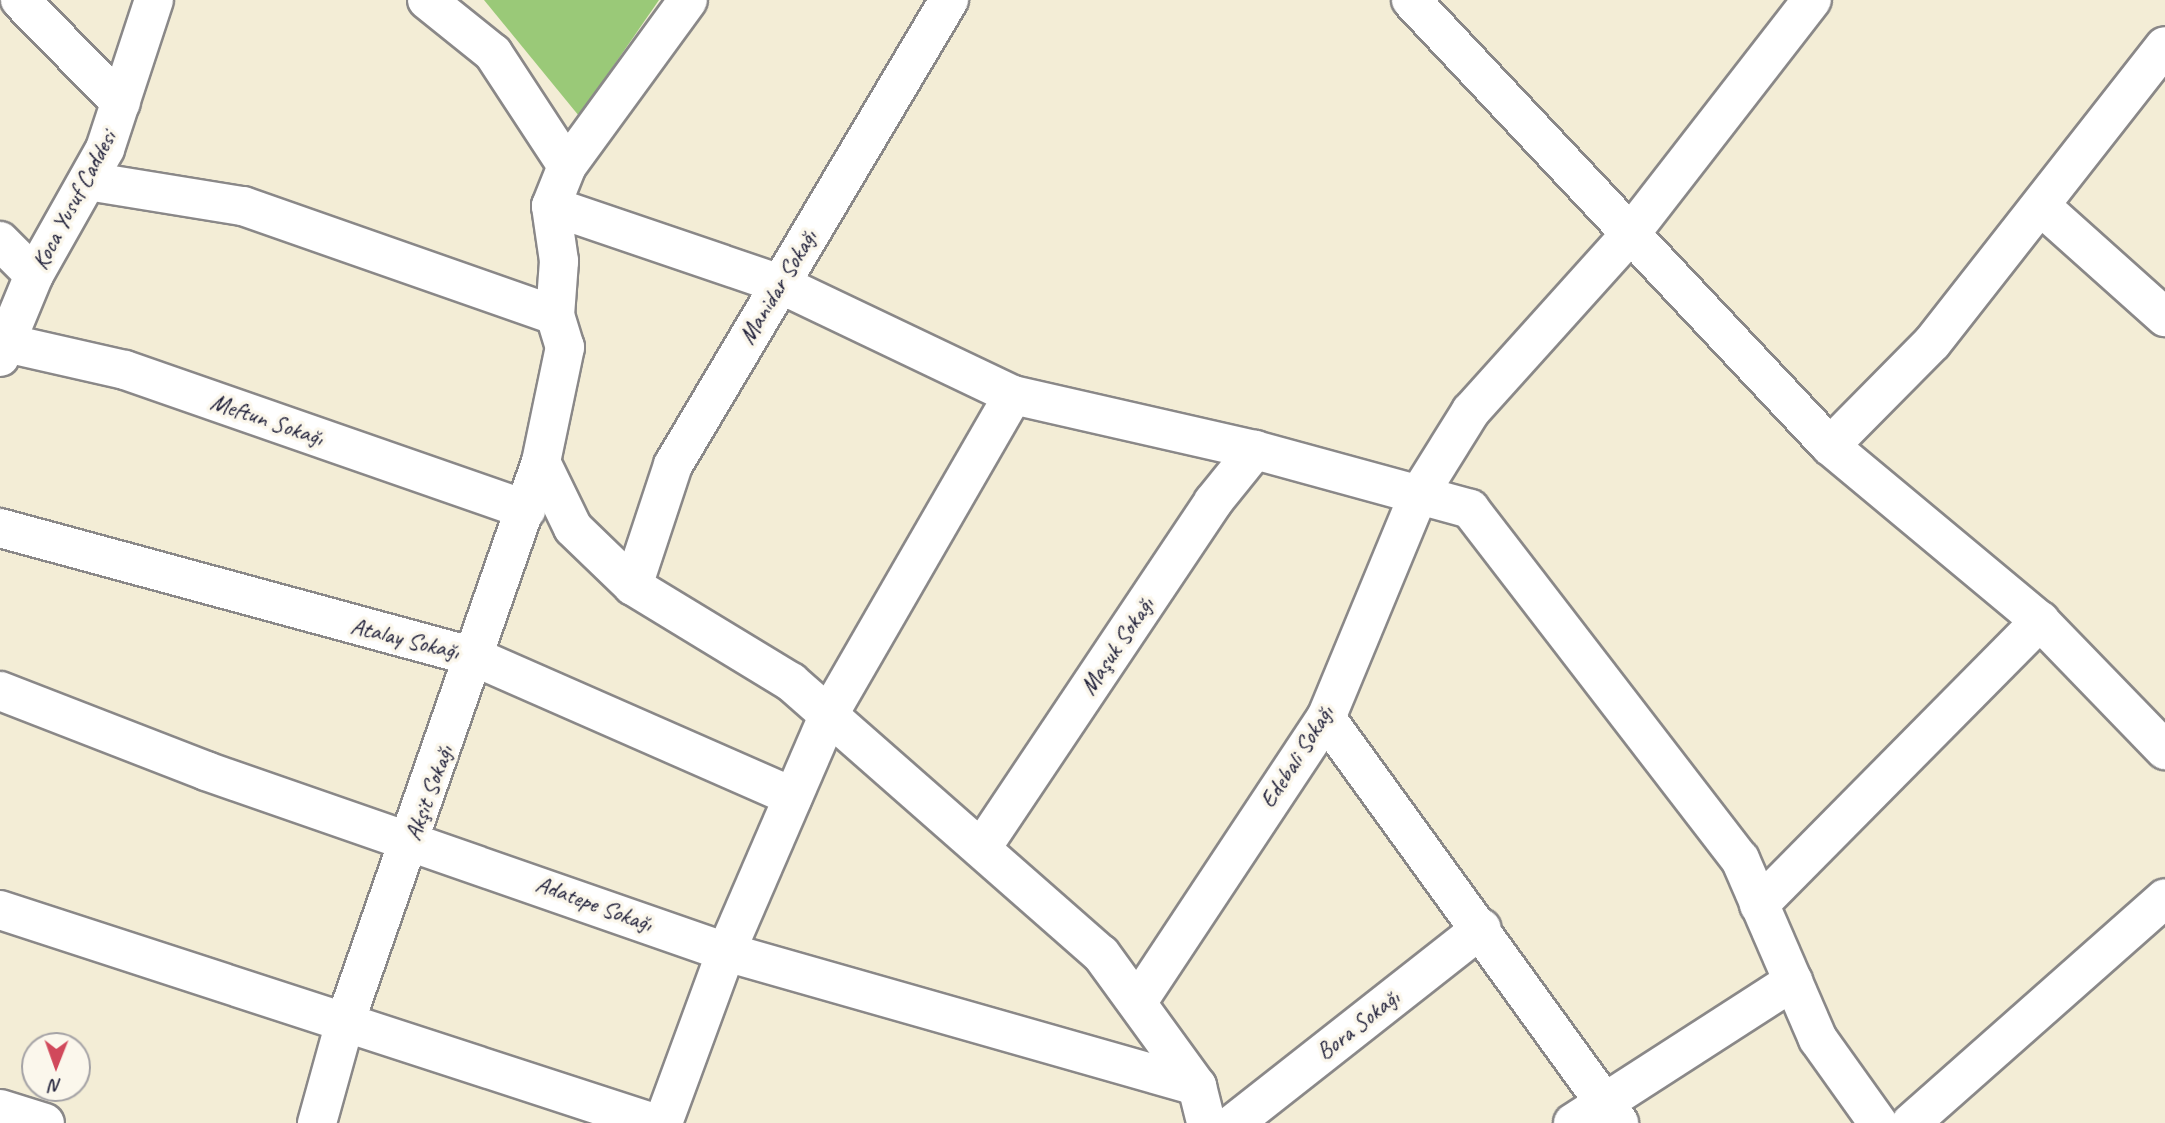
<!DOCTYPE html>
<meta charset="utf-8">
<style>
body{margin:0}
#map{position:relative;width:2165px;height:1123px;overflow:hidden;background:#f3edd6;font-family:Caveat,sans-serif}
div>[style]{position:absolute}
.green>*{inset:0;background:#9ac978}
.roads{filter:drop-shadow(2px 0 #8a8888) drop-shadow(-2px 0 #8a8888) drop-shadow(0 2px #8a8888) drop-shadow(0 -2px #8a8888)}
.minor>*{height:38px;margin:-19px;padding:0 19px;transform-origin:19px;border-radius:19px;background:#fff}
.tertiary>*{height:38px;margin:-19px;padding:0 19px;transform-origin:19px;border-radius:19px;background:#fff}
span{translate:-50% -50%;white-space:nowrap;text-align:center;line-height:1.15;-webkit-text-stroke:7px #fbf7ec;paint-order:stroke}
.street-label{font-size:24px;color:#22223b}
.north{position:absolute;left:21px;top:1032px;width:70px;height:70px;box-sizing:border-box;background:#fbf7ec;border:2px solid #a4a2a5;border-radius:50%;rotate:181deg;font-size:19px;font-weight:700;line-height:28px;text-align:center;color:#22223b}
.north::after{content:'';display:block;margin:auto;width:24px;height:32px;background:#d1495b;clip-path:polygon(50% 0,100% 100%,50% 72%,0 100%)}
</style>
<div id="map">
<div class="green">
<div style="clip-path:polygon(484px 0,659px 0,579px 116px)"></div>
</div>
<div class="roads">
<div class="minor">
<div style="left:20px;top:0;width:144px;rotate:45.6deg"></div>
<div style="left:427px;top:0;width:85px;rotate:38.8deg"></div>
<div style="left:493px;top:53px;width:135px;rotate:56.8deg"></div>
<div style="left:567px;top:166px;width:43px;rotate:111.8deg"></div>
<div style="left:551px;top:206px;width:56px;rotate:81.7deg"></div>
<div style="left:559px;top:261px;width:54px;rotate:94.2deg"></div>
<div style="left:555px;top:315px;width:34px;rotate:73deg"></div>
<div style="left:565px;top:347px;width:117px;rotate:101.8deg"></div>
<div style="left:541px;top:462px;width:73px;rotate:64.1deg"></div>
<div style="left:573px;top:528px;width:83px;rotate:44deg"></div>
<div style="left:633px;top:586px;width:185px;rotate:31.3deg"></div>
<div style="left:791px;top:682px;width:412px;rotate:41.3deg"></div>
<div style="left:1101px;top:954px;width:163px;rotate:54deg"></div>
<div style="left:1197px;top:1086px;width:38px;rotate:76deg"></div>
<div style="left:1411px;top:0;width:612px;rotate:46.79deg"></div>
<div style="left:1830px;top:446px;width:273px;rotate:39.8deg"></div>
<div style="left:2040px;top:621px;width:180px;rotate:45.9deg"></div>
<div style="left:567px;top:166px;width:205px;rotate:-53.9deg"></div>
<div style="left:88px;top:181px;width:157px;rotate:9.2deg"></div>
<div style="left:243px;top:206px;width:330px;rotate:19.3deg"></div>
<div style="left:551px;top:206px;width:242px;rotate:18.8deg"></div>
<div style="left:780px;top:284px;width:258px;rotate:25.5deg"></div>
<div style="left:1013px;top:395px;width:248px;rotate:12.8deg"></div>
<div style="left:1255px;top:450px;width:223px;rotate:15.3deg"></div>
<div style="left:1470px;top:509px;width:442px;rotate:52.4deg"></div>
<div style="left:1740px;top:859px;width:196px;rotate:66.6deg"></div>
<div style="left:1818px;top:1039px;width:103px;rotate:54.5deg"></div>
<div style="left:2043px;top:208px;width:164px;rotate:41.8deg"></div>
<div style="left:0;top:241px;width:48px;rotate:45deg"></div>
<div style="left:6px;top:343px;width:122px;rotate:12.8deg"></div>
<div style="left:125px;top:370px;width:425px;rotate:19.2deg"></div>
<div style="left:1830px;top:446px;width:145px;rotate:-45.3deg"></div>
<div style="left:1932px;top:343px;width:377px;rotate:-51.9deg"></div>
<div style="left:0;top:528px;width:494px;rotate:15.2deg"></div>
<div style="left:477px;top:658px;width:345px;rotate:23.7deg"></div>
<div style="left:633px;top:586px;width:127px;rotate:-71.7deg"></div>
<div style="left:673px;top:465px;width:541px;rotate:-59.31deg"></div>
<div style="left:0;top:691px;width:221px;rotate:21.2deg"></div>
<div style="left:206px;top:771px;width:551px;rotate:19.19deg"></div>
<div style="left:726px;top:952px;width:490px;rotate:15.9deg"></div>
<div style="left:1326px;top:718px;width:500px;rotate:54.1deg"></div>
<div style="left:983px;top:846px;width:414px;rotate:-56.2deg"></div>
<div style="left:1213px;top:502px;width:67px;rotate:-51.1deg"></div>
<div style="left:1759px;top:905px;width:400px;rotate:-45.3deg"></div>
<div style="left:0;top:910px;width:688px;rotate:18.04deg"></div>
<div style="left:1139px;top:1000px;width:338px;rotate:-56.5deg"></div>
<div style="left:1326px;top:718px;width:240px;rotate:-67.5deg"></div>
<div style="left:1418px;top:496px;width:100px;rotate:-58.1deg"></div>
<div style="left:1471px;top:411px;width:239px;rotate:-48deg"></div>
<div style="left:1631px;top:233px;width:295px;rotate:-52.2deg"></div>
<div style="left:0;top:1109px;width:47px;rotate:17.3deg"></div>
<div style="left:317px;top:1123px;width:105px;rotate:-74.5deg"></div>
<div style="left:345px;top:1022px;width:593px;rotate:-70.71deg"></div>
<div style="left:663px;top:1123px;width:182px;rotate:-69.8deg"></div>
<div style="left:726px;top:952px;width:259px;rotate:-66.6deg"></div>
<div style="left:829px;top:714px;width:368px;rotate:-60deg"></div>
<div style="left:1234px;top:1123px;width:315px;rotate:-38.2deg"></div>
<div style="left:1573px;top:1123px;width:262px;rotate:-32.8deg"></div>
<div style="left:1911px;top:1123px;width:339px;rotate:-41.5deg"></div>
</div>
<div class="tertiary">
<div style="left:0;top:357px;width:89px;rotate:-67.5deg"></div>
<div style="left:34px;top:275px;width:145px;rotate:-60.6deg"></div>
<div style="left:105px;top:149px;width:157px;rotate:-71.8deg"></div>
</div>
</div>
<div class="street-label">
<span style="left:74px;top:200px;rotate:-62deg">Koca Yusuf Caddesi</span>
<span style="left:778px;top:287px;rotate:-59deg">Manidar Sokağı</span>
<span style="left:267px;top:420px;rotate:19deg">Meftun Sokağı</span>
<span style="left:405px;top:639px;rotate:14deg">Atalay Sokağı</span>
<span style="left:1117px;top:646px;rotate:-56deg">Maşuk Sokağı</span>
<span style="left:1297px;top:757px;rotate:-58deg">Edebali Sokağı</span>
<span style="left:429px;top:793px;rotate:-70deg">Akşit Sokağı</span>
<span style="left:594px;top:904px;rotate:20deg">Adatepe Sokağı</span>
<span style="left:1358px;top:1025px;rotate:-38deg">Bora Sokağı</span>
</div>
<div class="north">N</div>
</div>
